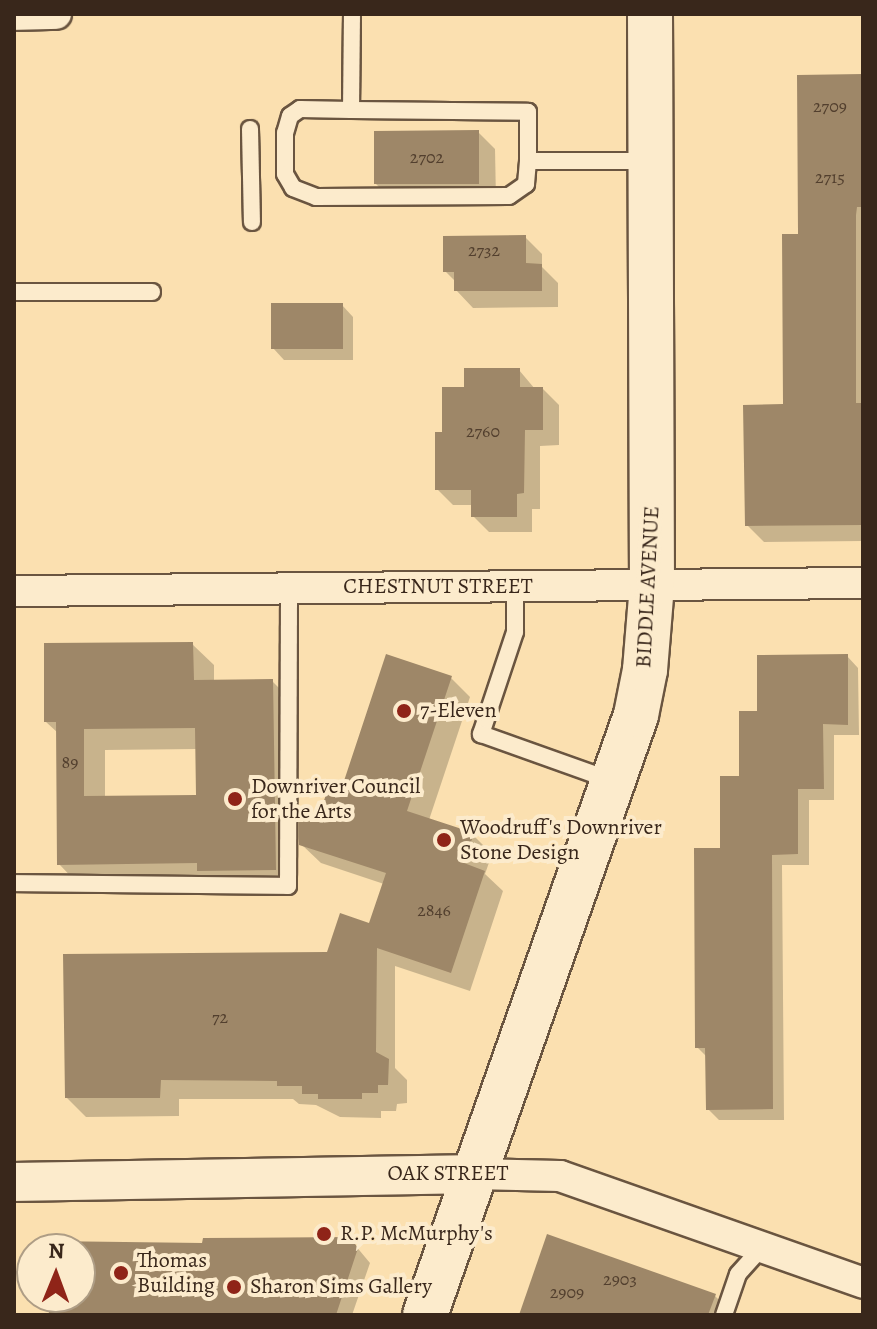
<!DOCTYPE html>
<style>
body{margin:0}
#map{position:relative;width:877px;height:1329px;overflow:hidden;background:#fbe0b0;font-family:Alegreya,serif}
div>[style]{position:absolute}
.shadow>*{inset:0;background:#0003}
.building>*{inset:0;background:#9e8768}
.roads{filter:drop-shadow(2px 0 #6a5540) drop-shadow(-2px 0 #6a5540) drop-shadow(0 2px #6a5540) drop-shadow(0 -2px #6a5540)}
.service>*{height:16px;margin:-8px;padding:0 8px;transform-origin:8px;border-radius:8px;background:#fcebcc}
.minor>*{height:30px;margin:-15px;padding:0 15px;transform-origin:15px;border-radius:15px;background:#fcebcc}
.tertiary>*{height:38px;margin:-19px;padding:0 19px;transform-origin:19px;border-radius:19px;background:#fcebcc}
.secondary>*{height:44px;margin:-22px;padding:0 22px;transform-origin:22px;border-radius:22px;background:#fcebcc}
.dots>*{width:22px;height:22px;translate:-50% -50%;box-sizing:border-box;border:4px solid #fcebcc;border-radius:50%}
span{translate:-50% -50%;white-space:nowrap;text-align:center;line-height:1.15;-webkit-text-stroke:8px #fcebcc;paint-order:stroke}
.number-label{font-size:18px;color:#523f2e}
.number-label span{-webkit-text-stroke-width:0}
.street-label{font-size:22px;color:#39271b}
.poi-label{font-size:22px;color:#39271b}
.left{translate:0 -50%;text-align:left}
.frame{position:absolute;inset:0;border:16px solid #39271b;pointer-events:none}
.north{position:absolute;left:16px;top:1233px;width:80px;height:80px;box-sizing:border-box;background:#fcebcc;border:2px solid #ae9d85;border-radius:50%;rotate:1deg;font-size:22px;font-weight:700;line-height:32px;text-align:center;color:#39271b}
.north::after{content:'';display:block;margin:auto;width:28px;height:36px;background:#8f2418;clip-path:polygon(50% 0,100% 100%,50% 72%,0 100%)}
</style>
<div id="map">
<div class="shadow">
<div style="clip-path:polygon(863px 76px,863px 541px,764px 542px,747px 525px,785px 406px,800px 236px)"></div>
<div style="clip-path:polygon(478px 132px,495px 149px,496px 200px,393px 201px,376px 184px)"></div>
<div style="clip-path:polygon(525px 237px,542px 254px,542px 267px,558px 283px,558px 307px,473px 308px,456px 290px,456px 282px,445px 271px)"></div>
<div style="clip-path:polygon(342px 305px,353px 317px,353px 360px,284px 360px,273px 348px)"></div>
<div style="clip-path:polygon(519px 370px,535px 389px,543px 389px,559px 405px,559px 445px,540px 446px,540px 509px,532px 509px,532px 532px,489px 532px,473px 516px,473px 505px,453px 505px,437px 489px,444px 434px,466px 389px)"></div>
<div style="clip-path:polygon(evenodd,192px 644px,214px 665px,214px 682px,272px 681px,294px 703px,297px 891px,220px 892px,80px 886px,59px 864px,58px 733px,46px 722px,192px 644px,197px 749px,198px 797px,105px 798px,105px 750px,197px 749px)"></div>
<div style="clip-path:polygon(847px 656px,858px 668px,859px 735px,834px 735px,834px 800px,809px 800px,809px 865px,782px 865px,784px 1120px,719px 1120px,708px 1109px,707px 1057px,697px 1047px,722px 850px,759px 713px)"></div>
<div style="clip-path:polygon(451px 678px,470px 697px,429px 820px,473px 835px,492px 854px,485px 874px,503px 891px,470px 991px,395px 966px,395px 1068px,407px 1080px,407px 1103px,397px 1104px,396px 1111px,381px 1111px,381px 1118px,340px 1117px,316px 1105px,299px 1104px,293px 1099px,179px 1099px,179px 1116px,86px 1117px,67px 1098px,329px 954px,370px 925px,384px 884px,321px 863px,301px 844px,342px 793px)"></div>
<div style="clip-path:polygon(350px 1239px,370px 1263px,352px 1315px,50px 1315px,50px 1297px,80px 1297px,80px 1249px,49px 1249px)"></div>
<div style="clip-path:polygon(715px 1296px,727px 1308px,724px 1315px,521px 1315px)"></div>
</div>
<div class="building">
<div style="clip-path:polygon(863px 74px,863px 207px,857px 207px,856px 215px,856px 403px,863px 403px,863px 525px,745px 526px,743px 405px,783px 404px,782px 234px,798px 234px,797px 75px)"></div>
<div style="clip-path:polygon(479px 130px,479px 184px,374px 184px,374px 131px)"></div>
<div style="clip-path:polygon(526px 235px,526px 263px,542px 264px,542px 291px,454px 291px,454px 272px,443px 272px,443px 236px)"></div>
<div style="clip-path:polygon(271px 303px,343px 303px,343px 349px,271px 349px)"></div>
<div style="clip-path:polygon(464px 368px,520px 368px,520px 387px,543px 387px,543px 430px,525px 430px,524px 493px,517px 494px,517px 517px,471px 517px,471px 490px,435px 490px,435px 432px,442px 432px,442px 387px,464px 387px)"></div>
<div style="clip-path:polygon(evenodd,193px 642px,194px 680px,273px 679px,276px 870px,197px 871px,197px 863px,57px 865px,56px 722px,44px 722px,44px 643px,193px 642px,195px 728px,196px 795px,84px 796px,84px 729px,195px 728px)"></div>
<div style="clip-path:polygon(386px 654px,452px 676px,407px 811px,474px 833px,464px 863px,485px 871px,451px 973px,377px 948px,376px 1052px,389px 1059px,388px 1085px,378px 1085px,378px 1093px,362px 1093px,362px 1099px,318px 1099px,318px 1094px,302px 1094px,302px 1086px,277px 1086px,277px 1081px,161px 1080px,160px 1098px,65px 1098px,63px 954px,327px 952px,340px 913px,369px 923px,386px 873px,299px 845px,299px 809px,319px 815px,329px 786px,341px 790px)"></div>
<div style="clip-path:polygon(848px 654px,848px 725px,823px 724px,824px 789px,798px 789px,798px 854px,772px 855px,773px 1109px,706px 1110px,705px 1048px,695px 1048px,694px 848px,720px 848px,720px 776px,739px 776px,739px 711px,757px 711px,757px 655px)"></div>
<div style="clip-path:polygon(547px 1234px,716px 1294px,708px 1315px,519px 1315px)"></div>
<div style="clip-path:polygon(350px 1237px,358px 1248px,336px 1315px,49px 1315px,48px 1297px,80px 1297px,80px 1249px,47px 1249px,47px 1241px,202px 1243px,203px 1238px)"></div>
</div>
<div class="roads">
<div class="service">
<div style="left:352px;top:14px;width:96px;rotate:90.6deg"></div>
<div style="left:351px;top:110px;width:177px;rotate:0.6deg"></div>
<div style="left:528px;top:112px;width:49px;rotate:90deg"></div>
<div style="left:528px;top:161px;width:121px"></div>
<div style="left:351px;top:110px;width:51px;rotate:-178.9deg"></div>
<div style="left:300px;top:109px;width:12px;rotate:145deg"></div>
<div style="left:290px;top:116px;width:18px;rotate:106deg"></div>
<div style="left:285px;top:133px;width:41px;rotate:90deg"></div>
<div style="left:285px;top:174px;width:16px;rotate:60deg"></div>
<div style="left:293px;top:188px;width:25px;rotate:21deg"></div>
<div style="left:316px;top:197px;width:193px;rotate:-0.3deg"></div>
<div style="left:509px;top:196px;width:21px;rotate:-35deg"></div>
<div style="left:526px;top:184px;width:23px;rotate:-85deg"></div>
<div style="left:250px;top:129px;width:93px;rotate:88.8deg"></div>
<div style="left:14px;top:292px;width:138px"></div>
<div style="left:515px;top:586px;width:46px;rotate:90deg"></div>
<div style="left:515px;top:632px;width:108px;rotate:108.4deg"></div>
<div style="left:481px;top:734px;width:137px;rotate:19.6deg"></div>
<div style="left:14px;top:883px;width:274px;rotate:0.6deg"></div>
<div style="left:288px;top:886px;width:299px;rotate:-89.8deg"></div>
<div style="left:724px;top:1315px;width:43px;rotate:-71.1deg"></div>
<div style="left:738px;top:1274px;width:38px;rotate:-48deg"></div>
</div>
<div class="minor">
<div style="left:14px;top:15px;width:42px;rotate:-1.4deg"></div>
<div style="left:14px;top:591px;width:849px;rotate:-0.54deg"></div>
<div style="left:474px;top:1174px;width:86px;rotate:1.3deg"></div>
<div style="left:560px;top:1176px;width:321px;rotate:19.4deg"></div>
</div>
<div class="tertiary">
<div style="left:14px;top:1182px;width:460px;rotate:-1deg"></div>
</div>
<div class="secondary">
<div style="left:425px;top:1315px;width:636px;rotate:-70.62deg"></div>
<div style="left:636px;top:715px;width:46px;rotate:-78.7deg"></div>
<div style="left:645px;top:670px;width:85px;rotate:-85.3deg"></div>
<div style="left:652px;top:585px;width:571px;rotate:-90.2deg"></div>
</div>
</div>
<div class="dots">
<div style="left:404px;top:711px;background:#8f2418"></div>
<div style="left:235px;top:799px;background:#8f2418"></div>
<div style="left:444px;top:840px;background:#8f2418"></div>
<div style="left:324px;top:1234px;background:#8f2418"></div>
<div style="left:121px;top:1273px;background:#8f2418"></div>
<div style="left:234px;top:1287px;background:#8f2418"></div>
</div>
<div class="number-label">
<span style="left:830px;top:106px">2709</span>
<span style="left:427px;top:157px">2702</span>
<span style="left:830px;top:177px">2715</span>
<span style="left:484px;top:250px">2732</span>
<span style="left:483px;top:431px">2760</span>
<span style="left:70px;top:762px">89</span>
<span style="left:434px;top:910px">2846</span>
<span style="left:220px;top:1017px">72</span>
<span style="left:620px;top:1279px">2903</span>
<span style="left:567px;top:1292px">2909</span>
</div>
<div class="street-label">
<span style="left:438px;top:587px">CHESTNUT STREET</span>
<span style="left:648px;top:587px;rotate:-87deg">BIDDLE AVENUE</span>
<span style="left:448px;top:1174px">OAK STREET</span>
</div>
<div class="poi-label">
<span class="left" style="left:420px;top:711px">7-Eleven</span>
<span class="left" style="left:251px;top:799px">Downriver Council<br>for the Arts</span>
<span class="left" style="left:460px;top:840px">Woodruff's Downriver<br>Stone Design</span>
<span class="left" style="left:340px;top:1234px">R.P. McMurphy's</span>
<span class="left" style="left:137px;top:1273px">Thomas<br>Building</span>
<span class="left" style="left:250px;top:1287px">Sharon Sims Gallery</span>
</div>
<div class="frame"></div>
<div class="north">N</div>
</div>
